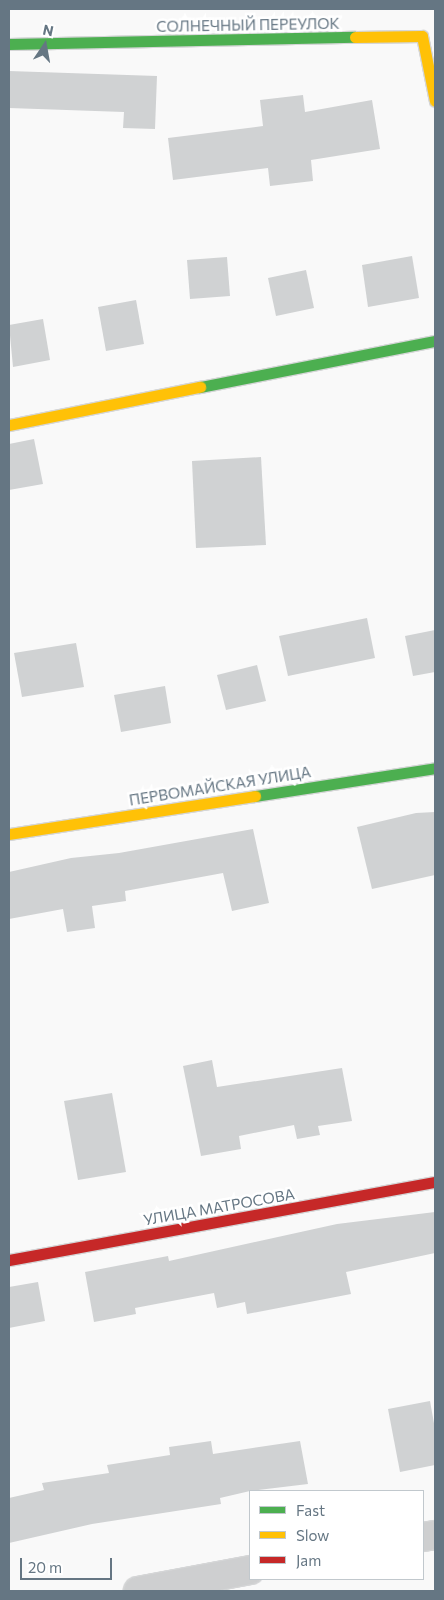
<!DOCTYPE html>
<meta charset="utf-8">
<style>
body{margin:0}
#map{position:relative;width:444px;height:1600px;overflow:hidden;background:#f9f9f9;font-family:Commissioner,sans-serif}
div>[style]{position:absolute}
.building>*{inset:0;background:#d0d2d3}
.roads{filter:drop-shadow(1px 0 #d5d6d7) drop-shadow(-1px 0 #d5d6d7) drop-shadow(0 1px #d5d6d7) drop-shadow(0 -1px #d5d6d7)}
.street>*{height:28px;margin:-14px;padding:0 14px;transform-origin:14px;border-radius:14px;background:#cecfd0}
.fast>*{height:11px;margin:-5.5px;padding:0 5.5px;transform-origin:5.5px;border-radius:5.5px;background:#4caf50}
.slow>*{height:11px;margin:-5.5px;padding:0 5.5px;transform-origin:5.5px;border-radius:5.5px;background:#ffc107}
.jam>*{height:11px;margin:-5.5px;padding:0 5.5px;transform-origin:5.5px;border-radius:5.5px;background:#c62828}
span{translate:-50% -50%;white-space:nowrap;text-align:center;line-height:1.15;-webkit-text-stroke:5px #fff;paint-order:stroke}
.street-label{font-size:15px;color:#657683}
.frame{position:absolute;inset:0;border:10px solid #657683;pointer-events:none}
.legend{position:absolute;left:249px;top:1490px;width:175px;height:90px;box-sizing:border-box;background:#fff;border:1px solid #c1c8cd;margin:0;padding:6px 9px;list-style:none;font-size:15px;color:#657683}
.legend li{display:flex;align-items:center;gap:10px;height:25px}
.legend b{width:25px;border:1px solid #c1c8cd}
.north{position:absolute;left:20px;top:20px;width:50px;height:50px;-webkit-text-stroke:4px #fff;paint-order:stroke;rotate:12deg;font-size:14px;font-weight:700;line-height:20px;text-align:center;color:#657683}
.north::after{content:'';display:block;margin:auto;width:18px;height:22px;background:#657683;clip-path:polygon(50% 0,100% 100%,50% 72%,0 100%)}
.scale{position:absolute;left:20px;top:1558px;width:92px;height:22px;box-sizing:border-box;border:2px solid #657683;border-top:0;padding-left:6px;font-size:15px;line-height:18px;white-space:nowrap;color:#657683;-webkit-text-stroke:4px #fff;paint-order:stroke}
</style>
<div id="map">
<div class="building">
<div style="clip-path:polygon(9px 71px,157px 76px,155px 129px,123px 128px,124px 112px,9px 108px)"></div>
<div style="clip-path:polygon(303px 95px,305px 112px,372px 100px,380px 149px,311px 160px,313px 181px,270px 186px,268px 168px,173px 180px,168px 138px,263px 126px,260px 100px)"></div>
<div style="clip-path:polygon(412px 256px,419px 298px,368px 307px,362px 265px)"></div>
<div style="clip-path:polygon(227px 257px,230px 296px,190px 299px,187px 260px)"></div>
<div style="clip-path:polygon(306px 270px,314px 308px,276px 316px,268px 278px)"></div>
<div style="clip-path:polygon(136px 300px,144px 344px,106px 351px,98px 307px)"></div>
<div style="clip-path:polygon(43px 319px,50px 360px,13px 367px,9px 325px)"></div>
<div style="clip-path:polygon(34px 439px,43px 484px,9px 490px,9px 444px)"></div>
<div style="clip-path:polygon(261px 457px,266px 545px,196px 548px,192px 461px)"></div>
<div style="clip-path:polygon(367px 618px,375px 658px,288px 676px,279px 636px)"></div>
<div style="clip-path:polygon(435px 630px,435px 672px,413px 676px,405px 636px)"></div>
<div style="clip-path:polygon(76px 643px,84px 687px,22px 697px,14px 653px)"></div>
<div style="clip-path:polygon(257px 665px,266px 701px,226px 710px,217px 675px)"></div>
<div style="clip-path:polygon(165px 686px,171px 723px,121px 732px,114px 695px)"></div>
<div style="clip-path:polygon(435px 812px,435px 875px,372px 889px,357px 827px,416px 813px)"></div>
<div style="clip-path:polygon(253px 829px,269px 903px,232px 911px,223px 873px,125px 891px,126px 901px,92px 906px,95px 928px,67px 932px,63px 909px,9px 919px,9px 872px,71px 858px,119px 853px)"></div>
<div style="clip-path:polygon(212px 1060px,217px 1087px,342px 1068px,352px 1121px,318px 1126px,320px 1135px,297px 1139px,294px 1125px,239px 1136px,241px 1149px,201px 1156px,183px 1066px)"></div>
<div style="clip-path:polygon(112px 1093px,126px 1172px,78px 1180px,64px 1101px)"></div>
<div style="clip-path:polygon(435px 1212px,435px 1253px,346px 1272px,351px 1294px,247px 1314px,245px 1302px,217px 1308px,214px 1293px,135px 1308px,136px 1314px,94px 1322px,85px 1272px,168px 1256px,169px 1261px,337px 1224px)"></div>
<div style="clip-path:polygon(38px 1282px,45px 1321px,9px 1328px,9px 1287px)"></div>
<div style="clip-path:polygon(430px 1401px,435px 1429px,435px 1465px,400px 1472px,388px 1409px)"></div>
<div style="clip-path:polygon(211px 1441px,213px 1454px,300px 1441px,308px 1484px,250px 1491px,220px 1498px,221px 1504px,92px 1524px,9px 1543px,9px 1498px,44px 1490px,42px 1483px,109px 1473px,107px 1465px,170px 1455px,169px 1447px)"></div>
</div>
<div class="roads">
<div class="street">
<div style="left:423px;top:1537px;width:12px;rotate:-9deg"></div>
<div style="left:138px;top:1591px;width:114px;rotate:-10.6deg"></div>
</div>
<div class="fast">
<div style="left:9px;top:44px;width:346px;rotate:-1.2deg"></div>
<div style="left:200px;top:387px;width:239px;rotate:-11.1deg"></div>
<div style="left:255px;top:796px;width:182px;rotate:-8.8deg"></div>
</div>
<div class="slow">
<div style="left:355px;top:37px;width:67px;rotate:-0.9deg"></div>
<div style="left:422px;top:36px;width:66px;rotate:78.7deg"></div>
<div style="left:9px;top:425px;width:195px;rotate:-11.3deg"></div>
<div style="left:9px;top:834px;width:249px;rotate:-8.8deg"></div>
</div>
<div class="jam">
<div style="left:9px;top:1260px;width:433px;rotate:-10.4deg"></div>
</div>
</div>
<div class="street-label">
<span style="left:248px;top:25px;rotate:-1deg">СОЛНЕЧНЫЙ ПЕРЕУЛОК</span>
<span style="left:220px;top:786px;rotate:-9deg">ПЕРВОМАЙСКАЯ УЛИЦА</span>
<span style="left:219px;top:1207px;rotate:-10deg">УЛИЦА МАТРОСОВА</span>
</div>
<div class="frame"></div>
<ul class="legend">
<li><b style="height:6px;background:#4caf50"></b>Fast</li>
<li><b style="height:6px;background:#ffc107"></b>Slow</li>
<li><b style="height:6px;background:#c62828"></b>Jam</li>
</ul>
<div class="north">N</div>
<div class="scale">20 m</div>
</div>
